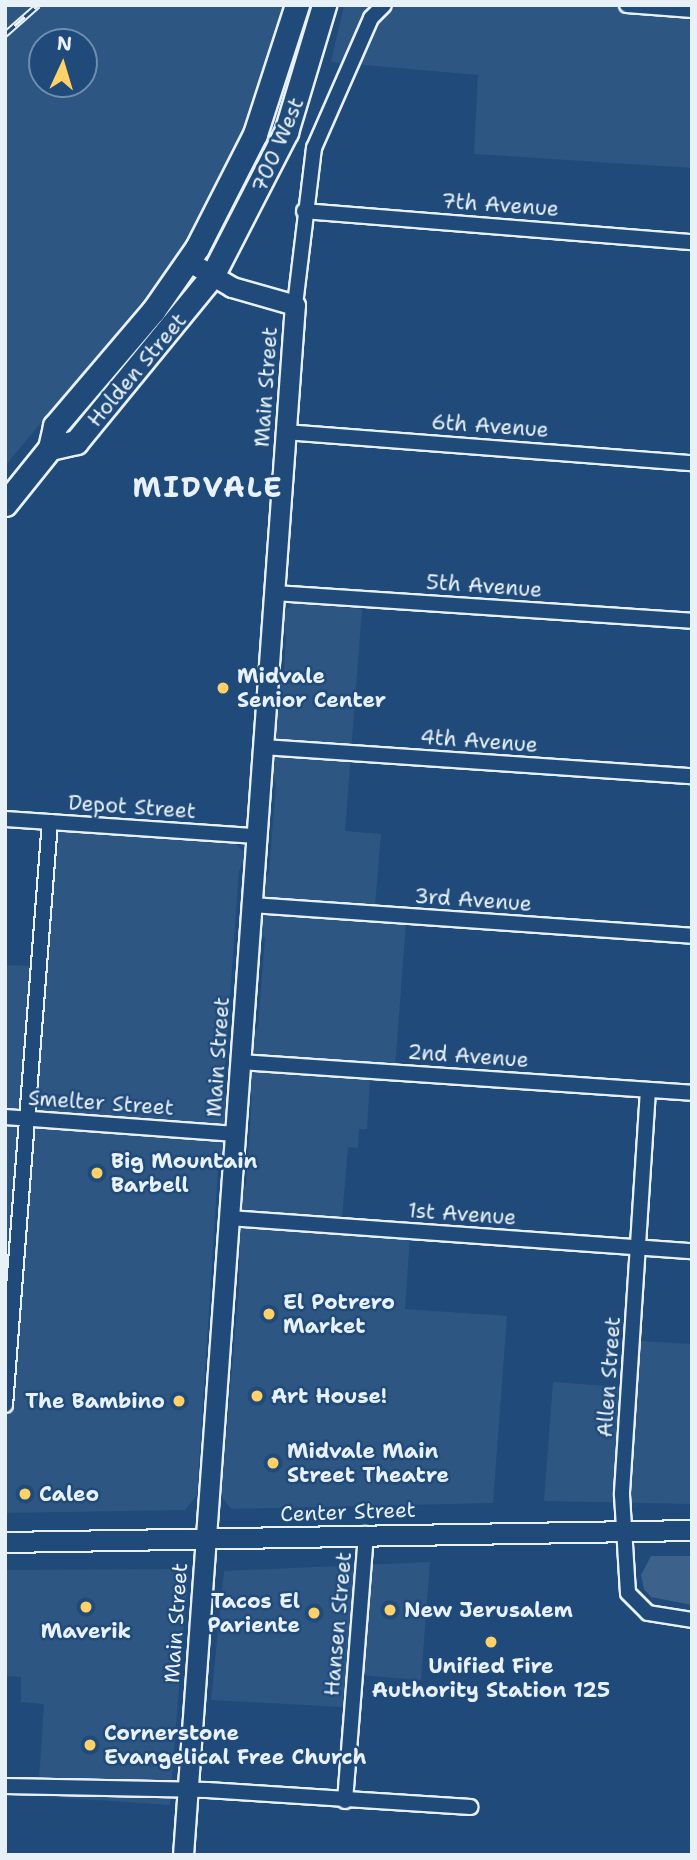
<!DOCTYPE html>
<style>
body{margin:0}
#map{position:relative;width:697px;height:1860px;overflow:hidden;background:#1f4a7a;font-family:"Shantell Sans",sans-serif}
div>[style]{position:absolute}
.built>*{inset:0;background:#2e5683}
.green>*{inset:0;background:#3c628c}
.roads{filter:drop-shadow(2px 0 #e8f1f8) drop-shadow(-2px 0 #e8f1f8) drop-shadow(0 2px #e8f1f8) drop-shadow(0 -2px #e8f1f8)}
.street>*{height:14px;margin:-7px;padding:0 7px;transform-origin:7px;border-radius:7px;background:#1f4a7a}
.secondary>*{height:19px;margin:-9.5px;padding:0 9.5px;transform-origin:9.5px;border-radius:9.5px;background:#1f4a7a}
.primary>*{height:23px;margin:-11.5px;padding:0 11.5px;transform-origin:11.5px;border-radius:11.5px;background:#1f4a7a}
.rail>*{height:7px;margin-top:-3.5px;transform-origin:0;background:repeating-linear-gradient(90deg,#1f4a7a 0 13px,#e8f1f8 0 26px);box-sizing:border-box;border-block:2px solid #e8f1f8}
.dots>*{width:19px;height:19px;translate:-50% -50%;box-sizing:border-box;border:4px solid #1f4a7a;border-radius:50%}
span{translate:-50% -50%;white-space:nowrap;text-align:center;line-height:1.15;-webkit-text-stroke:5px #1f4a7a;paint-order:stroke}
.street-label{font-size:21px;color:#e8f1f8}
.poi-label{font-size:21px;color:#e8f1f8;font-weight:700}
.left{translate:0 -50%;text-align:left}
.right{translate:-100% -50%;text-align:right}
.district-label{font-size:28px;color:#e8f1f8;font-weight:700;letter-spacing:2px}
.frame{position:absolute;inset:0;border:7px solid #e8f1f8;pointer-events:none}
.north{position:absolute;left:28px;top:28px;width:70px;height:70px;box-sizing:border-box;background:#1f4a7a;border:2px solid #6f8dac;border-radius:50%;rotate:4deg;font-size:19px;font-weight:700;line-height:28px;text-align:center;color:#e8f1f8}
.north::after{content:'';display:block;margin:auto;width:24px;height:32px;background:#ffd166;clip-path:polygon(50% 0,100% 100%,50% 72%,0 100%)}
</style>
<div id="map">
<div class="built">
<div style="clip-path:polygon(evenodd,5px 5px,283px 5px,269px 61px,239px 144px,174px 263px,5px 466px,5px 5px,42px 42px,84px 42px,84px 84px,42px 84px,42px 42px)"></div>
<div style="clip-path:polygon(344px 5px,692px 5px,692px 168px,474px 154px,478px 75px,331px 62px)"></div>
<div style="clip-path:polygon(295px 603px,362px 609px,345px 831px,381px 834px,375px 906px,407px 909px,394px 1082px,370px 1081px,367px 1129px,359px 1129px,358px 1148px,348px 1147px,342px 1218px,411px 1223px,405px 1309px,507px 1316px,493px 1503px,231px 1509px,221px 1496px,239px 1287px,240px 1191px,246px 1185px,252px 1098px,247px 1091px,252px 1034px,258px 1027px,265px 938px,260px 933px,263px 880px,269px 873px,276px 784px,270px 772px,278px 675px,284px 671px,286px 636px,282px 613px)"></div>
<div style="clip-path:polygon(42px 829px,234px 842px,246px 854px,239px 871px,223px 1094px,229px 1101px,224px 1165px,218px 1170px,197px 1495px,185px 1510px,5px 1513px,5px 965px,33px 966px)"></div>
<div style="clip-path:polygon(623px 1340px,692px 1344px,692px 1504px,544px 1501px,553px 1382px,620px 1387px)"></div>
<div style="clip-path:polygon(430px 1562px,421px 1680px,346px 1674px,342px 1707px,211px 1700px,224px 1571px)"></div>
<div style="clip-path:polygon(172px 1569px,187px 1583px,170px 1805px,38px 1796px,44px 1704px,21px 1702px,21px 1677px,5px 1676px,5px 1570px)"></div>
</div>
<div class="green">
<div style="clip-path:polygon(651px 1556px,692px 1556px,692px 1605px,651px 1597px,644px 1589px,641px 1575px)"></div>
</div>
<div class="roads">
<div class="street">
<div style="left:627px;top:5px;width:65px;rotate:4.4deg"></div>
<div style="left:304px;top:211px;width:389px;rotate:4.6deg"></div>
<div style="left:295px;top:305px;width:158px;rotate:-83.1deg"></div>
<div style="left:314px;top:148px;width:142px;rotate:-66.3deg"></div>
<div style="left:371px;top:18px;width:18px;rotate:-45deg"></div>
<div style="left:285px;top:432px;width:408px;rotate:4.4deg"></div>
<div style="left:274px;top:593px;width:419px;rotate:3.8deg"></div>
<div style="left:263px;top:747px;width:430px;rotate:3.9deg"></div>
<div style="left:5px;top:819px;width:252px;rotate:3.9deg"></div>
<div style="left:252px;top:905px;width:441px;rotate:4deg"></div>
<div style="left:240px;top:1062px;width:453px;rotate:3.9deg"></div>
<div style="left:648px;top:1090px;width:406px;rotate:93.7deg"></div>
<div style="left:622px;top:1495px;width:98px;rotate:86.5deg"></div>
<div style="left:628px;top:1593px;width:28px;rotate:45deg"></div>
<div style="left:648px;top:1613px;width:45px;rotate:9deg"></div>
<div style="left:5px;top:1117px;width:231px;rotate:4.2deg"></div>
<div style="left:229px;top:1218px;width:464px;rotate:4.1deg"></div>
<div style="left:5px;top:1405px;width:585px;rotate:-85.59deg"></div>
<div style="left:5px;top:1786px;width:202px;rotate:1.1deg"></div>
<div style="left:207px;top:1790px;width:264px;rotate:3.7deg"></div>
<div style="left:345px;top:1801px;width:268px;rotate:-85.5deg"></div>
</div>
<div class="secondary">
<div style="left:5px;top:1542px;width:687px;rotate:-1deg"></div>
<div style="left:183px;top:1855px;width:1554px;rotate:-85.87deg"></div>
<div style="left:295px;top:305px;width:66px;rotate:-164.1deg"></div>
<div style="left:232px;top:287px;width:51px;rotate:-149.4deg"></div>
</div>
<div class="primary">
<div style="left:50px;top:448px;width:27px;rotate:-13deg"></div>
<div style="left:76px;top:442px;width:215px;rotate:-50.7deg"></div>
<div style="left:212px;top:276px;width:162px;rotate:-62.8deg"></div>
<div style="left:286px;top:132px;width:133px;rotate:-73.3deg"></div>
<div style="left:5px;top:504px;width:72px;rotate:-51.2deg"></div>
<div style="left:50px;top:448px;width:23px;rotate:-77deg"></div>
<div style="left:55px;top:426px;width:151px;rotate:-49.6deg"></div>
<div style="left:153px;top:311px;width:77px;rotate:-55.1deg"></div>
<div style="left:197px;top:248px;width:128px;rotate:-63deg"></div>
<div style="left:255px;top:134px;width:136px;rotate:-72deg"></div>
</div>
</div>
<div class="rail">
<div style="left:5px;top:34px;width:44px;rotate:-41.3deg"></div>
</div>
<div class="dots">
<div style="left:223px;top:688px;background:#ffd166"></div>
<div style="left:97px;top:1173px;background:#ffd166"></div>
<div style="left:269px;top:1314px;background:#ffd166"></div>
<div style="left:257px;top:1396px;background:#ffd166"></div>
<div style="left:179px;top:1401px;background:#ffd166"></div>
<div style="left:273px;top:1463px;background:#ffd166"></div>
<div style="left:25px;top:1494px;background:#ffd166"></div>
<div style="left:86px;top:1607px;background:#ffd166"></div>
<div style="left:390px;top:1610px;background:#ffd166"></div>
<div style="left:314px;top:1613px;background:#ffd166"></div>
<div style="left:491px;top:1642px;background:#ffd166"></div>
<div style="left:90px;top:1745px;background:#ffd166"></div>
</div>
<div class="street-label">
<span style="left:278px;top:145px;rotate:-67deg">700 West</span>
<span style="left:500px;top:205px;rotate:4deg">7th Avenue</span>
<span style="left:137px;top:370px;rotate:-50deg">Holden Street</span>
<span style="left:266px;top:387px;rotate:-86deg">Main Street</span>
<span style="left:490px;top:426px;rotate:4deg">6th Avenue</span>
<span style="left:484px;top:586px;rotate:4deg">5th Avenue</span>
<span style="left:479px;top:741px;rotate:4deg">4th Avenue</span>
<span style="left:132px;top:807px;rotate:4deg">Depot Street</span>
<span style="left:473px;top:900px;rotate:4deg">3rd Avenue</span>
<span style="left:468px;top:1056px;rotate:4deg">2nd Avenue</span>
<span style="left:218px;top:1057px;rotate:-86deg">Main Street</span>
<span style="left:101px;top:1103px;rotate:4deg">Smelter Street</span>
<span style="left:462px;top:1214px;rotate:4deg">1st Avenue</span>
<span style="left:609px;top:1377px;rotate:-86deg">Allen Street</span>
<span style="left:348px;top:1512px;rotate:-2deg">Center Street</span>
<span style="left:176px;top:1623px;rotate:-86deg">Main Street</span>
<span style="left:338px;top:1624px;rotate:-85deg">Hansen Street</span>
</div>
<div class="poi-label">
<span class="left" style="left:237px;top:688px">Midvale<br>Senior Center</span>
<span class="left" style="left:111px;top:1173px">Big Mountain<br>Barbell</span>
<span class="left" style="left:283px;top:1314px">El Potrero<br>Market</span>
<span class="left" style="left:271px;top:1396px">Art House!</span>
<span class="right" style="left:165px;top:1401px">The Bambino</span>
<span class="left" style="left:287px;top:1463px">Midvale Main<br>Street Theatre</span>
<span class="left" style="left:39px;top:1494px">Caleo</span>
<span class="right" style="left:300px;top:1613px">Tacos El<br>Pariente</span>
<span class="left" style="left:404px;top:1610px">New Jerusalem</span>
<span style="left:86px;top:1631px">Maverik</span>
<span style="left:491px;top:1678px">Unified Fire<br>Authority Station 125</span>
<span class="left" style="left:104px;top:1745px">Cornerstone<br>Evangelical Free Church</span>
</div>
<div class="district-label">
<span style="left:208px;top:487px">MIDVALE</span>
</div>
<div class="frame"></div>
<div class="north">N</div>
</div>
